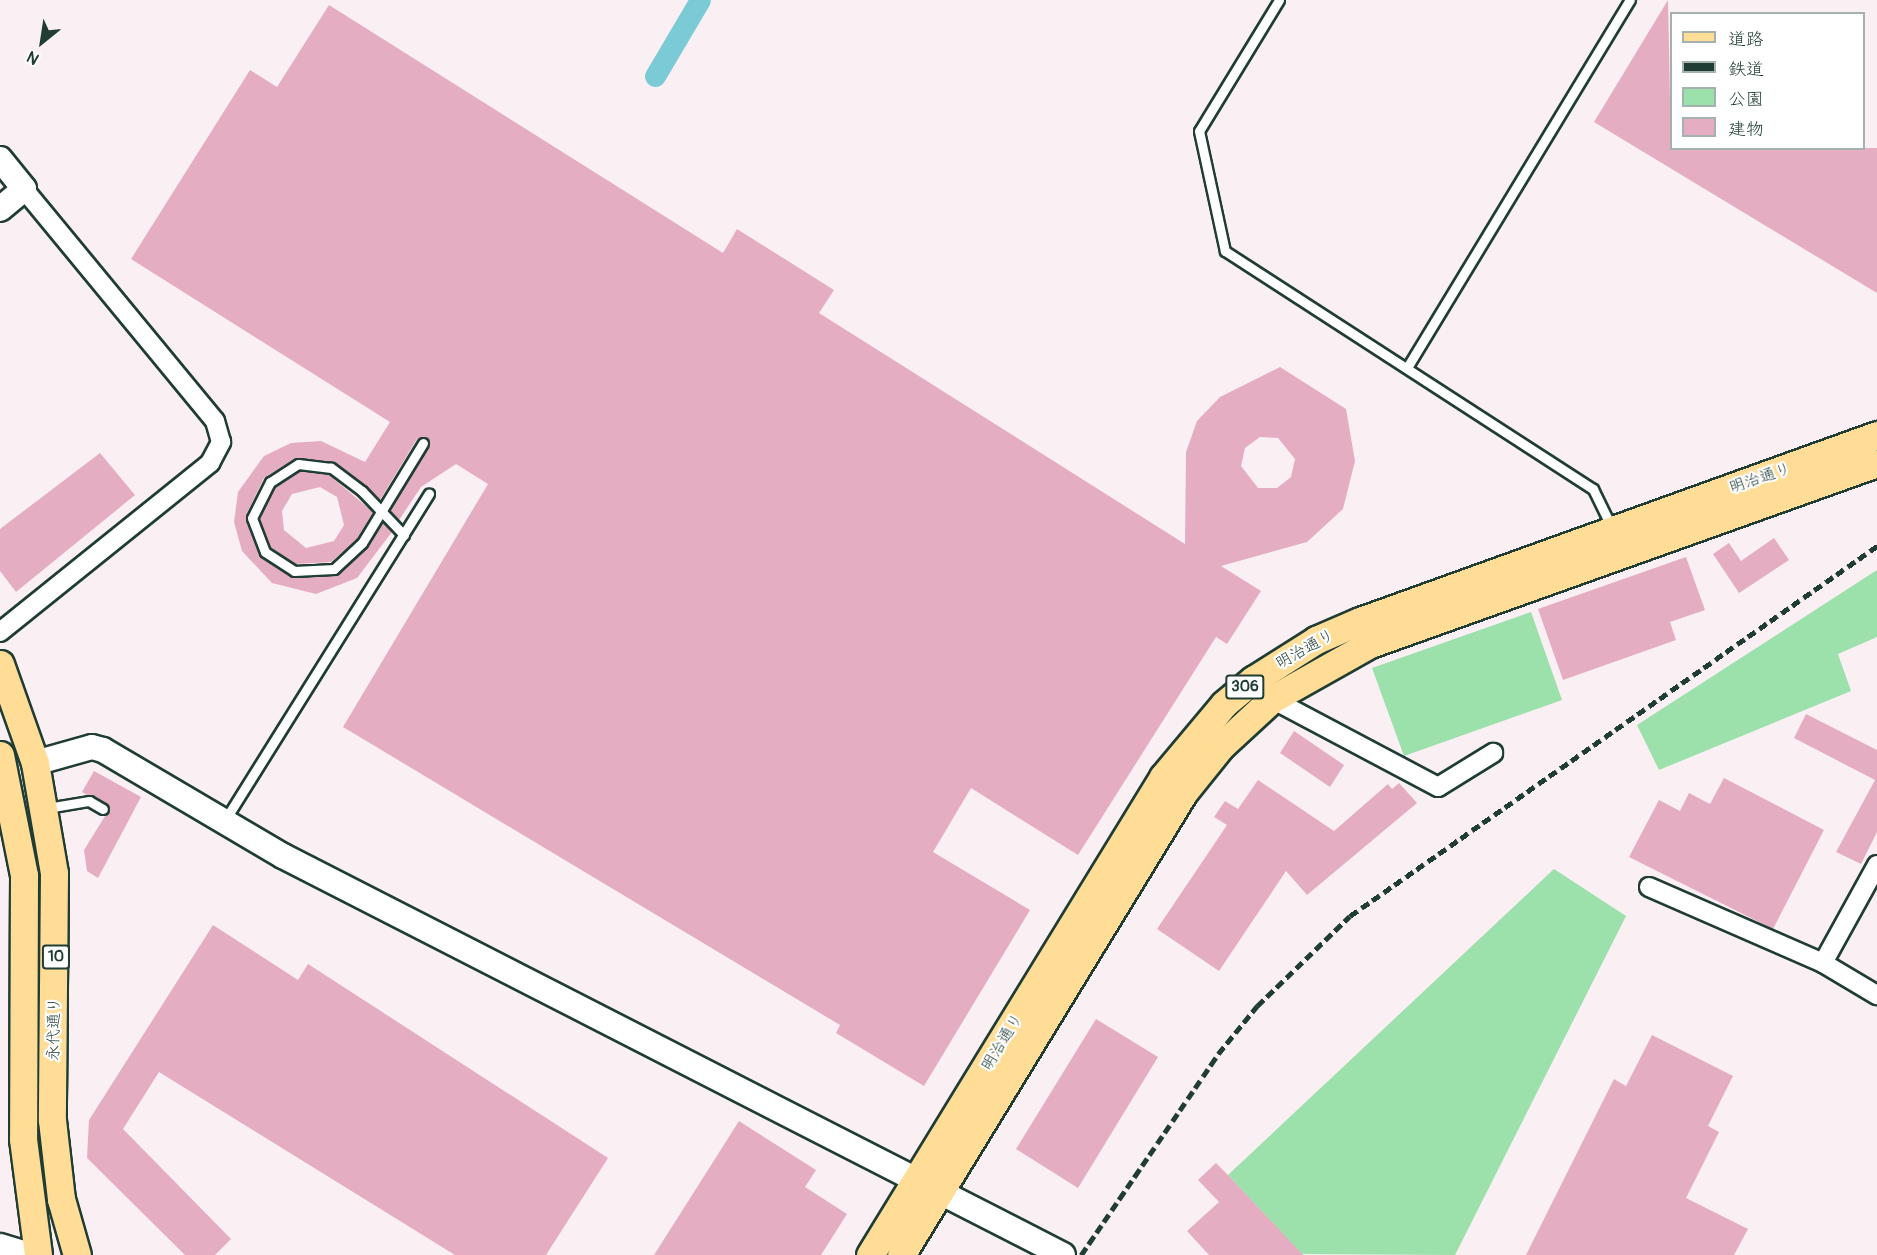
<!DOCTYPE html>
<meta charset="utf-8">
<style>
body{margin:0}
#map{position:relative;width:1877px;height:1255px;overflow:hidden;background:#faeff3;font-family:Pangolin,"Klee One",sans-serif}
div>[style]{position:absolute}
.green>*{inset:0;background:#9ce0ac}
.canal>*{height:21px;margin:-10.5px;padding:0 10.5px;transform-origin:10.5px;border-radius:10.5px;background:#7bcbd6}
.building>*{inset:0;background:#e5adc1}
.roads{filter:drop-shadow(2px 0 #1f3d34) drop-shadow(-2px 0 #1f3d34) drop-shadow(0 2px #1f3d34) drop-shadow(0 -2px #1f3d34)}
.lane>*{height:9px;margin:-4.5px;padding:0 4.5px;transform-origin:4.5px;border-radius:4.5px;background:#fff}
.street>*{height:18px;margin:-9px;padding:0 9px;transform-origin:9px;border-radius:9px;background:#fff}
.secondary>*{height:24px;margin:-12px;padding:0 12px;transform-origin:12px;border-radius:12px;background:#fff}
.primary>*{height:27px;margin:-13.5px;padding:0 13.5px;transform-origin:13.5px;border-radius:13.5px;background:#ffdd96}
.rail>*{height:4.5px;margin-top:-2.25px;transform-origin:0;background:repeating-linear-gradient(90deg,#1f3d34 0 9px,transparent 0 13.5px)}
span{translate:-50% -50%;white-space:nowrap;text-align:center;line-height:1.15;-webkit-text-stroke:4.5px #fff;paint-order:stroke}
.shield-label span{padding:2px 4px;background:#fff;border:2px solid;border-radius:4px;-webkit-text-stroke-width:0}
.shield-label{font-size:15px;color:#1f3d34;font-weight:700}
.street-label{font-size:16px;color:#1f3d34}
.legend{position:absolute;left:1670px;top:12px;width:195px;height:138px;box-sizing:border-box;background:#fff;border:2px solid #a5b1ae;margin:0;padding:8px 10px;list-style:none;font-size:18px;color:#1f3d34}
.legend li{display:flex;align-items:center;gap:12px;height:30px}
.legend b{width:30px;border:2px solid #a5b1ae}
.north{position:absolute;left:12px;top:12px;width:60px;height:60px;-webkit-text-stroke:4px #fff;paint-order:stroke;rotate:210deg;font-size:16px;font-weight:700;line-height:24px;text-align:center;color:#1f3d34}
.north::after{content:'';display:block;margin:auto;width:21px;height:27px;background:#1f3d34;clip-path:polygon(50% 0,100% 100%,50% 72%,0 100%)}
</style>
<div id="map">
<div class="green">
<div style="clip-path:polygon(1877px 570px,1877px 637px,1838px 654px,1851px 691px,1659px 770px,1637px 725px)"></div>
<div style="clip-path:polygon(1531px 612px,1562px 700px,1404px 756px,1372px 668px)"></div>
<div style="clip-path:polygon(1554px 869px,1626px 916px,1455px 1255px,1301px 1254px,1228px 1175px)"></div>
</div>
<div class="canal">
<div style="left:655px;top:76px;width:88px;rotate:-59.4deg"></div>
</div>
<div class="building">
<div style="clip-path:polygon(1668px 0,1671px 148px,1877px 148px,1877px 293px,1594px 122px)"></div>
<div style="clip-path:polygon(evenodd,329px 5px,723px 253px,737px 229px,834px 290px,819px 313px,1185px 544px,1186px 452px,1197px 421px,1220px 397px,1280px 367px,1346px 409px,1355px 461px,1343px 509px,1307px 542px,1221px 566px,1261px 591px,1227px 644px,1216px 637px,1078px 855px,971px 788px,933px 852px,1030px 910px,924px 1086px,836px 1033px,840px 1025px,343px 727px,488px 484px,456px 464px,421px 487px,399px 520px,390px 510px,429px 447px,426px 437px,417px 439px,380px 500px,335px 462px,295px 458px,264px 478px,246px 515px,261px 558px,294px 578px,334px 576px,367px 548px,383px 522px,392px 532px,357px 578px,316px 594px,272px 583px,242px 551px,234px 522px,238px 492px,264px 456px,291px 443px,321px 441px,365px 462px,390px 422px,131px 259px,250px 70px,277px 87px,329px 5px,1260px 437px,1278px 438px,1295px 459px,1291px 477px,1277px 488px,1258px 488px,1241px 466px,1245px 448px,1260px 437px)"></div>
<div style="clip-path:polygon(100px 453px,135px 495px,16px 592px,0 571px,0 529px)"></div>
<div style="clip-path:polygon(evenodd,300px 471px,328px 474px,373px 512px,357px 539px,331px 562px,296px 564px,271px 548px,259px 518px,275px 487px,300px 471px,320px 487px,337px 497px,344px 525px,334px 541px,306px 548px,284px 530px,282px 511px,292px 494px,320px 487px)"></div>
<div style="clip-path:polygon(1774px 538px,1789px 560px,1739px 593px,1713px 554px,1729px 543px,1741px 561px)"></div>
<div style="clip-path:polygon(1686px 557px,1705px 610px,1670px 622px,1676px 640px,1563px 680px,1538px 609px)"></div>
<div style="clip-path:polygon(1806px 714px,1877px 750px,1877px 832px,1861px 864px,1836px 852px,1875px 780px,1794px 738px)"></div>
<div style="clip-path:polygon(1294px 731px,1344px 765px,1330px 787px,1280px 753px)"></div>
<div style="clip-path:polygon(94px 771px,141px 797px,98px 878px,87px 871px,84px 850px,110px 808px,82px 792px)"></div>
<div style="clip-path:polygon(1724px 778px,1824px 830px,1773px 929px,1629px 857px,1659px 800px,1680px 811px,1689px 793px,1710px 804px)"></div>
<div style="clip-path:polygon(1258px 780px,1334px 831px,1388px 784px,1392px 789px,1399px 783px,1417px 803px,1307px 895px,1286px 871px,1219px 971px,1157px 929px,1227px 825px,1214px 817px,1225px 801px,1238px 809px)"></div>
<div style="clip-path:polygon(213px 925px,298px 980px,308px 964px,608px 1158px,546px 1255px,455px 1255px,159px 1072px,123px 1129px,231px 1239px,215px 1255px,185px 1255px,87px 1158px,89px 1120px)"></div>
<div style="clip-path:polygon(1096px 1019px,1158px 1057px,1078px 1188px,1016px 1149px)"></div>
<div style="clip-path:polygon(1652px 1035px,1733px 1076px,1708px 1126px,1719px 1132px,1686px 1198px,1748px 1229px,1734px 1255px,1526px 1255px,1614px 1079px,1626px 1086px)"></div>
<div style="clip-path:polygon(739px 1121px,816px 1170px,805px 1187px,847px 1214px,821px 1255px,654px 1255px)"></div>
<div style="clip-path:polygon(1216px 1163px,1228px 1175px,1303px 1255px,1209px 1255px,1187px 1231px,1219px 1202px,1198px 1180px)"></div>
</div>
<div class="roads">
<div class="lane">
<div style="left:1279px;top:0;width:153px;rotate:121.4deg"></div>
<div style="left:1199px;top:131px;width:123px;rotate:77.8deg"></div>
<div style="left:1225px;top:251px;width:438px;rotate:32.9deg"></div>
<div style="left:1593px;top:489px;width:43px;rotate:64deg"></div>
<div style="left:1408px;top:366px;width:428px;rotate:-58.8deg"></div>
<div style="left:404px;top:535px;width:61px;rotate:-133.7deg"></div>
<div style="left:362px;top:491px;width:39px;rotate:-143deg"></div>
<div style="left:331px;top:468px;width:33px;rotate:-173deg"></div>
<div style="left:298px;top:464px;width:33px;rotate:147deg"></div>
<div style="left:270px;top:482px;width:40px;rotate:116.6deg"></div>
<div style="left:252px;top:518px;width:36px;rotate:69deg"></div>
<div style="left:265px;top:552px;width:35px;rotate:33deg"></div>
<div style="left:294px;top:571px;width:40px;rotate:-2.9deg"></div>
<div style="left:334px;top:569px;width:38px;rotate:-43deg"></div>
<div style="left:362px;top:543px;width:117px;rotate:-58.6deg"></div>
<div style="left:47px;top:808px;width:43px;rotate:-9.5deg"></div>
<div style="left:89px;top:801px;width:16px;rotate:30deg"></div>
<div style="left:225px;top:820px;width:385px;rotate:-58deg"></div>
</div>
<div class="street">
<div style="left:0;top:632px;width:270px;rotate:-38.8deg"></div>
<div style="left:210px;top:463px;width:24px;rotate:-62deg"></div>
<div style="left:221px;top:442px;width:22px;rotate:-106deg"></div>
<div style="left:215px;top:421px;width:301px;rotate:-129.5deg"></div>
<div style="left:1272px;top:699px;width:188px;rotate:27.9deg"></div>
<div style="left:1438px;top:787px;width:65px;rotate:-31.7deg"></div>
<div style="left:1649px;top:887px;width:190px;rotate:23.6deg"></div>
<div style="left:1823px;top:963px;width:63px;rotate:30.7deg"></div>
<div style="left:1823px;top:963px;width:112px;rotate:-61.1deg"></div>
</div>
<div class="secondary">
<div style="left:0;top:159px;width:38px;rotate:51deg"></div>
<div style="left:24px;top:189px;width:31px;rotate:140deg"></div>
<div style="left:35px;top:763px;width:59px;rotate:-15.7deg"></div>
<div style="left:92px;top:747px;width:11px;rotate:15deg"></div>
<div style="left:103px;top:750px;width:209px;rotate:30.5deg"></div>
<div style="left:283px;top:856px;width:876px;rotate:27.09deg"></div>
<div style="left:0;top:1246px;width:31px;rotate:17deg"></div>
</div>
<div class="primary">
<div style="left:0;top:664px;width:105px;rotate:70.5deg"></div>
<div style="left:35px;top:763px;width:112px;rotate:80.2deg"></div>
<div style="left:54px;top:873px;width:247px;rotate:90.5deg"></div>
<div style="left:52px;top:1120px;width:80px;rotate:83.5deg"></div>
<div style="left:61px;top:1199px;width:58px;rotate:74.1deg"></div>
<div style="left:0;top:755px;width:122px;rotate:78.7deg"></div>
<div style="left:24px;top:875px;width:264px;rotate:90.2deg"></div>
<div style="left:23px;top:1139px;width:117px;rotate:82.6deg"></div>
<div style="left:870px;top:1255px;width:561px;rotate:-58.49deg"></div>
<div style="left:1163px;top:777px;width:95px;rotate:-50.1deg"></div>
<div style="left:1224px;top:704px;width:38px;rotate:-40deg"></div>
<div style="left:1253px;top:680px;width:75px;rotate:-32.4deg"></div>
<div style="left:1316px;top:640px;width:48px;rotate:-23.4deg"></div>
<div style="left:1360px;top:621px;width:549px;rotate:-19.79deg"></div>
<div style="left:901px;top:1255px;width:543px;rotate:-58.57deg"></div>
<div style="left:1184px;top:792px;width:59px;rotate:-51.2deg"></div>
<div style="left:1221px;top:746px;width:69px;rotate:-42.7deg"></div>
<div style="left:1272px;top:699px;width:112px;rotate:-29.3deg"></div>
<div style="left:1370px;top:644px;width:538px;rotate:-19.65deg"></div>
</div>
</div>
<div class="rail">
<div style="left:1081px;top:1255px;width:243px;rotate:-55.7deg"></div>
<div style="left:1218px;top:1054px;width:62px;rotate:-50.9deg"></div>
<div style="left:1257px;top:1006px;width:129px;rotate:-44.1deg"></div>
<div style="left:1350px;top:916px;width:644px;rotate:-35.07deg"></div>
</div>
<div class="shield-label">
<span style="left:1245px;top:687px">306</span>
<span style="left:56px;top:957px">10</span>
</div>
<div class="street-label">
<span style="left:1760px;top:478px;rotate:-19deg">明治通り</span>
<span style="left:1305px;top:649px;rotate:-29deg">明治通り</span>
<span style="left:54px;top:1029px;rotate:-89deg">永代通り</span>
<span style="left:1002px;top:1042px;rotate:-59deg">明治通り</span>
</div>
<ul class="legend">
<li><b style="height:8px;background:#ffdd96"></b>道路</li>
<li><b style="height:8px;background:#1f3d34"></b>鉄道</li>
<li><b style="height:16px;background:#9ce0ac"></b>公園</li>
<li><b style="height:16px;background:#e5adc1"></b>建物</li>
</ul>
<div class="north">N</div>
</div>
